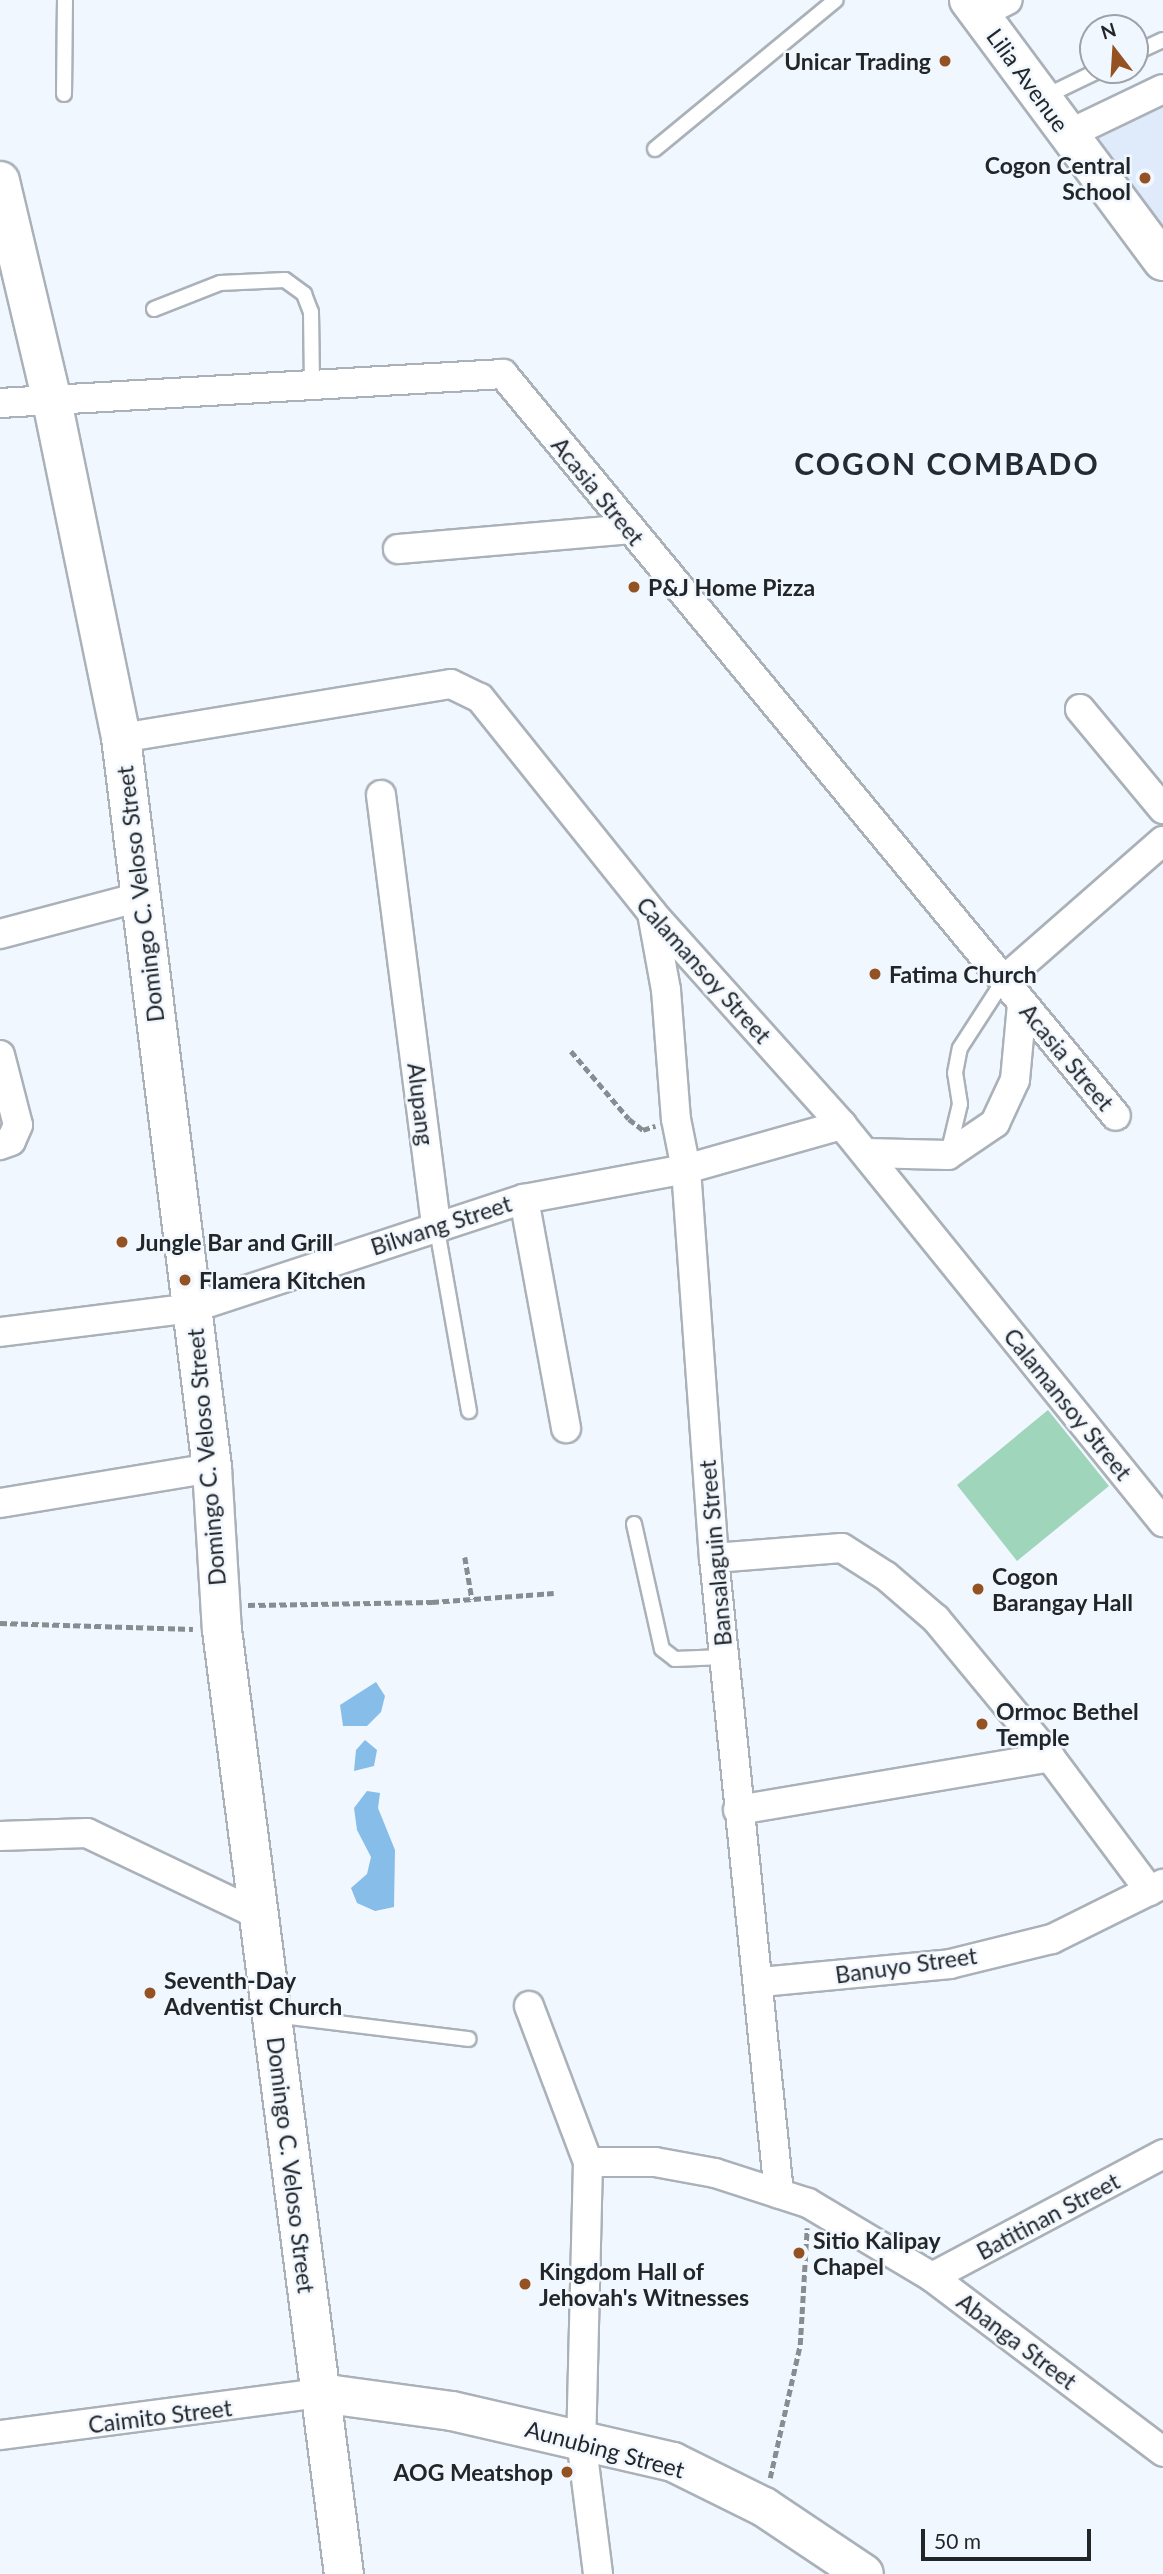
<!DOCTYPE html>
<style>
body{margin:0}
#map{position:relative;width:1163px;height:2574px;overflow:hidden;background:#f1f7fe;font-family:Lato,sans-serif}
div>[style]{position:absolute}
.built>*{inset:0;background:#dfeafa}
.green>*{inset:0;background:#9fd5bb}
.water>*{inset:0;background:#87bde9}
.path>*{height:4.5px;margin-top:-2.25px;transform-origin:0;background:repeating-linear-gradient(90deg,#888d92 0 7px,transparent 0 10.5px)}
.roads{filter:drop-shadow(2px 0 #aab1b9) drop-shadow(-2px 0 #aab1b9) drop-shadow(0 2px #aab1b9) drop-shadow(0 -2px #aab1b9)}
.lane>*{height:14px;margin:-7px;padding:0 7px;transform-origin:7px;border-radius:7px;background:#fff}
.street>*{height:28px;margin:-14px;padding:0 14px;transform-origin:14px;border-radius:14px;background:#fff}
.secondary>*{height:38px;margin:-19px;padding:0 19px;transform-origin:19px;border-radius:19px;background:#fff}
.highway>*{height:38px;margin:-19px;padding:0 19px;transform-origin:19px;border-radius:19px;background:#fff}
.dots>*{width:19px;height:19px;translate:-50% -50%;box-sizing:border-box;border:4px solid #f1f7fe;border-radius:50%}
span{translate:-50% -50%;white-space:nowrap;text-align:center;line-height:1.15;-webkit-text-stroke:5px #f1f7fe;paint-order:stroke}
.poi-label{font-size:23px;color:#232629;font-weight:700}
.right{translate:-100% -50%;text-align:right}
.left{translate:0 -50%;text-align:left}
.street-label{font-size:23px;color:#232629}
.district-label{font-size:30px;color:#262b32;font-weight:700;letter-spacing:2px}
.north{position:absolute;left:1079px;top:14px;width:70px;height:70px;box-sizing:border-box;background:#f1f7fe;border:2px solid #9fa3a9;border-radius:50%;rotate:343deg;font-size:19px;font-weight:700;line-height:28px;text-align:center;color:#232629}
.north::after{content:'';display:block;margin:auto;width:24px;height:32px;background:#945121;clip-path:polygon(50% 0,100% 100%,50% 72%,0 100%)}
.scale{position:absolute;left:921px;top:2529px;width:170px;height:32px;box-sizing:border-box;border:4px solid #232629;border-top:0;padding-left:9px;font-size:21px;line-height:24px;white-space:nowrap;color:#232629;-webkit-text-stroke:5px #f1f7fe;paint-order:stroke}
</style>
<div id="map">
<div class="built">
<div style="clip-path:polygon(1163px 96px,1163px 226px,1091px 131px)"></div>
</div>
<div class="green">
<div style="clip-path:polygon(1048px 1410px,1109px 1486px,1017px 1561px,957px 1485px)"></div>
</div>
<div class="water">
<div style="clip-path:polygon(376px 1682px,385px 1696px,381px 1712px,367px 1726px,343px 1726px,340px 1705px)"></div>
<div style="clip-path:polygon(365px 1740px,377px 1750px,374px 1766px,354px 1771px,356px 1750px)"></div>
<div style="clip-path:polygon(367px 1791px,380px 1793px,378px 1808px,395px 1850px,394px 1907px,375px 1911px,357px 1903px,351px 1888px,367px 1874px,371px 1857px,357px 1830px,354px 1808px)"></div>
</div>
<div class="path">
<div style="left:571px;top:1051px;width:89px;rotate:49.5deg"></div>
<div style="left:629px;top:1119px;width:18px;rotate:38deg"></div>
<div style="left:643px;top:1130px;width:13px;rotate:-18deg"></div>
<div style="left:465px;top:1557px;width:43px;rotate:80.5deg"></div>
<div style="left:248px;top:1605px;width:184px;rotate:-0.9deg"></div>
<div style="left:432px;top:1602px;width:122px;rotate:-4.2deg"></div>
<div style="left:0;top:1623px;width:193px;rotate:1.8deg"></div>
<div style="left:770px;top:2478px;width:136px;rotate:-77.3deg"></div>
<div style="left:800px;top:2345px;width:117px;rotate:-86.6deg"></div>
</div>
<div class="roads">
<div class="lane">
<div style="left:1135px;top:53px;width:31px;rotate:-25deg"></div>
<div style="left:64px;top:94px;width:94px;rotate:-89.4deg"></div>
<div style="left:1042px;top:98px;width:64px;rotate:-25.8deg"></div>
<div style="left:655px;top:149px;width:234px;rotate:-39.5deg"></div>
<div style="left:154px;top:309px;width:71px;rotate:-21.5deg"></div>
<div style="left:220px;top:283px;width:65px;rotate:-2.6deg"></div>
<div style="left:285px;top:280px;width:24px;rotate:36deg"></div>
<div style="left:304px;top:294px;width:19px;rotate:69deg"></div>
<div style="left:311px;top:312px;width:72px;rotate:89.2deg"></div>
<div style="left:948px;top:1154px;width:51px;rotate:-76.5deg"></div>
<div style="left:960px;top:1104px;width:31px;rotate:-99deg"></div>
<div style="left:955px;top:1073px;width:25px;rotate:-79deg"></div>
<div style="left:960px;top:1048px;width:81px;rotate:-57.1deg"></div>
<div style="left:436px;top:1224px;width:190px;rotate:80deg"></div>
<div style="left:634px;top:1524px;width:128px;rotate:77.4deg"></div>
<div style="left:662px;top:1649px;width:16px;rotate:38deg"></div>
<div style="left:675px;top:1659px;width:48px;rotate:-2.4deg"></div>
<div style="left:273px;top:2015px;width:197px;rotate:7deg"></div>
</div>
<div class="street">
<div style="left:980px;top:14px;width:31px;rotate:-27deg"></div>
<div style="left:1067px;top:135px;width:106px;rotate:-25.6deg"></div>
<div style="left:0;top:403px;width:504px;rotate:-3.3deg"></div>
<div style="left:503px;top:374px;width:962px;rotate:50.44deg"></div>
<div style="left:398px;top:549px;width:232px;rotate:-4.9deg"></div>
<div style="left:1080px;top:709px;width:130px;rotate:50.3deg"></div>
<div style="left:121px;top:738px;width:334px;rotate:-9.3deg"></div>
<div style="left:451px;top:684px;width:32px;rotate:26deg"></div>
<div style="left:480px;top:698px;width:275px;rotate:51.3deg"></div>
<div style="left:652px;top:913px;width:285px;rotate:48.1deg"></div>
<div style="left:842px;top:1125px;width:511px;rotate:51.04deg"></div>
<div style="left:381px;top:795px;width:433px;rotate:82.7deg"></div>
<div style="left:652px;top:913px;width:78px;rotate:79.7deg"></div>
<div style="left:666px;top:990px;width:129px;rotate:85.6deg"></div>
<div style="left:676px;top:1119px;width:51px;rotate:78.7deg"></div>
<div style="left:686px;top:1169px;width:390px;rotate:85.9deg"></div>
<div style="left:714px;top:1558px;width:639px;rotate:84.16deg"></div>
<div style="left:0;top:934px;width:145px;rotate:-14.8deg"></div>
<div style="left:1004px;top:980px;width:211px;rotate:-41.2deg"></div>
<div style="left:0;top:1055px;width:72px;rotate:75.6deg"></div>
<div style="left:18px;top:1125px;width:17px;rotate:114deg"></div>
<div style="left:11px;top:1141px;width:12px;rotate:160deg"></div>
<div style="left:866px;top:1153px;width:82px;rotate:1.4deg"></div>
<div style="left:948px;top:1155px;width:57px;rotate:-34.2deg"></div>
<div style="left:995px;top:1123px;width:47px;rotate:-65.1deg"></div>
<div style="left:1015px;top:1080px;width:75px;rotate:-84.7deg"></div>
<div style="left:524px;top:1199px;width:233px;rotate:79.6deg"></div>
<div style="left:0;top:1332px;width:193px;rotate:-7.1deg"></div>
<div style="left:192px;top:1308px;width:349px;rotate:-18.2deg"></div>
<div style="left:524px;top:1199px;width:165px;rotate:-10.5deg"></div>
<div style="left:686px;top:1169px;width:162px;rotate:-15.8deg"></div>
<div style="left:0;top:1503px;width:215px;rotate:-9.4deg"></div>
<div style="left:714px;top:1558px;width:128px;rotate:-4.5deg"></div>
<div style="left:842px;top:1548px;width:52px;rotate:32.5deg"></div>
<div style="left:886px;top:1576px;width:66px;rotate:40.7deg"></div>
<div style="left:936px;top:1619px;width:179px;rotate:50.4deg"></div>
<div style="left:1050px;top:1757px;width:167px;rotate:53.3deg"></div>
<div style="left:738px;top:1810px;width:316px;rotate:-9.6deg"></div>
<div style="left:0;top:1836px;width:87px;rotate:-2deg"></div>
<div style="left:87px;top:1833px;width:191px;rotate:25.5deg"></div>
<div style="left:761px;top:1982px;width:190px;rotate:-5.4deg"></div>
<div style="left:950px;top:1964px;width:105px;rotate:-13.8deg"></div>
<div style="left:1052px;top:1939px;width:124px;rotate:-26.4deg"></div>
<div style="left:529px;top:2006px;width:167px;rotate:69.3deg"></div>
<div style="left:588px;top:2162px;width:277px;rotate:91.4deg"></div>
<div style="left:581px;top:2439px;width:136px;rotate:82.8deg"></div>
<div style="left:588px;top:2162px;width:67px"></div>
<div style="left:655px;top:2162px;width:61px;rotate:10.4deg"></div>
<div style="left:715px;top:2173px;width:98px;rotate:17.9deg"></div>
<div style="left:808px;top:2203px;width:144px;rotate:30.8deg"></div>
<div style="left:932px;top:2277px;width:290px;rotate:37.1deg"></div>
<div style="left:932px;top:2277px;width:262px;rotate:-28deg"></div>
<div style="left:0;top:2435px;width:323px;rotate:-7.5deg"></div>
</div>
<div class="secondary">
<div style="left:0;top:181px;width:226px;rotate:76.7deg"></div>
<div style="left:52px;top:401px;width:344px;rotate:78.4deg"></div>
<div style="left:121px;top:738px;width:736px;rotate:82.89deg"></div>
<div style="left:212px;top:1468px;width:162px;rotate:86.5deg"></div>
<div style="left:222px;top:1630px;width:952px;rotate:82.64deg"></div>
<div style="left:320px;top:2393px;width:133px;rotate:7.8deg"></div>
<div style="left:452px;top:2411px;width:227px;rotate:13deg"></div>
<div style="left:673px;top:2462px;width:102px;rotate:26.3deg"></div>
<div style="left:764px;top:2507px;width:120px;rotate:33.8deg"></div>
</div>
<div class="highway">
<div style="left:969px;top:0;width:325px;rotate:53.4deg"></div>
</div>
</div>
<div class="dots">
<div style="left:945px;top:61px;background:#945121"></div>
<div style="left:1145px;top:178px;background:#945121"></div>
<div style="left:634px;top:587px;background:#945121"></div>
<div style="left:875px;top:974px;background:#945121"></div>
<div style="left:122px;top:1242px;background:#945121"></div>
<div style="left:185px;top:1280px;background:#945121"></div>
<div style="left:978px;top:1589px;background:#945121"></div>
<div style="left:982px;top:1724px;background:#945121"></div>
<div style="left:150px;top:1993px;background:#945121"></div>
<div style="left:799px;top:2253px;background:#945121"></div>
<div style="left:525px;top:2284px;background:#945121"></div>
<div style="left:567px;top:2472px;background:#945121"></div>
</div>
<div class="poi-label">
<span class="right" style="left:931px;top:61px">Unicar Trading</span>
<span class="right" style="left:1131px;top:178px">Cogon Central<br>School</span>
<span class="left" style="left:648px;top:587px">P&amp;J Home Pizza</span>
<span class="left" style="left:889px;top:974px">Fatima Church</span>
<span class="left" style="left:136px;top:1242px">Jungle Bar and Grill</span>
<span class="left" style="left:199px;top:1280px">Flamera Kitchen</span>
<span class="left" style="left:992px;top:1589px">Cogon<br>Barangay Hall</span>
<span class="left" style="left:996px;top:1724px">Ormoc Bethel<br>Temple</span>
<span class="left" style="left:164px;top:1993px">Seventh-Day<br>Adventist Church</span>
<span class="left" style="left:813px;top:2253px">Sitio Kalipay<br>Chapel</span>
<span class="left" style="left:539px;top:2284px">Kingdom Hall of<br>Jehovah's Witnesses</span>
<span class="right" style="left:553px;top:2472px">AOG Meatshop</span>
</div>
<div class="street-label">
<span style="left:1028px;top:80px;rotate:54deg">Lilia Avenue</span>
<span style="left:598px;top:491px;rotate:51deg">Acasia Street</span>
<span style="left:140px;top:894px;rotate:-97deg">Domingo C. Veloso Street</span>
<span style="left:704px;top:970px;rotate:48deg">Calamansoy Street</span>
<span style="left:1067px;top:1057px;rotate:50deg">Acasia Street</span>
<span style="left:421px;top:1104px;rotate:83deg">Alupang</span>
<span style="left:441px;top:1225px;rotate:-18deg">Bilwang Street</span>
<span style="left:1068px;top:1404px;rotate:51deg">Calamansoy Street</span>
<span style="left:206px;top:1457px;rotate:-95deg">Domingo C. Veloso Street</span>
<span style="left:715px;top:1553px;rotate:-95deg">Bansalaguin Street</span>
<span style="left:906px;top:1965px;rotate:-8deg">Banuyo Street</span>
<span style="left:291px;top:2165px;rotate:83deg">Domingo C. Veloso Street</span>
<span style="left:1048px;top:2216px;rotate:-28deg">Batitinan Street</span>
<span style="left:1017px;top:2341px;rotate:37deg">Abanga Street</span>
<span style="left:160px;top:2416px;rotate:-7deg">Caimito Street</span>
<span style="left:605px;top:2449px;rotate:15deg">Aunubing Street</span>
</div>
<div class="district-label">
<span style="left:947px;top:463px">COGON COMBADO</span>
</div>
<div class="north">N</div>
<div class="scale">50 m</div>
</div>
